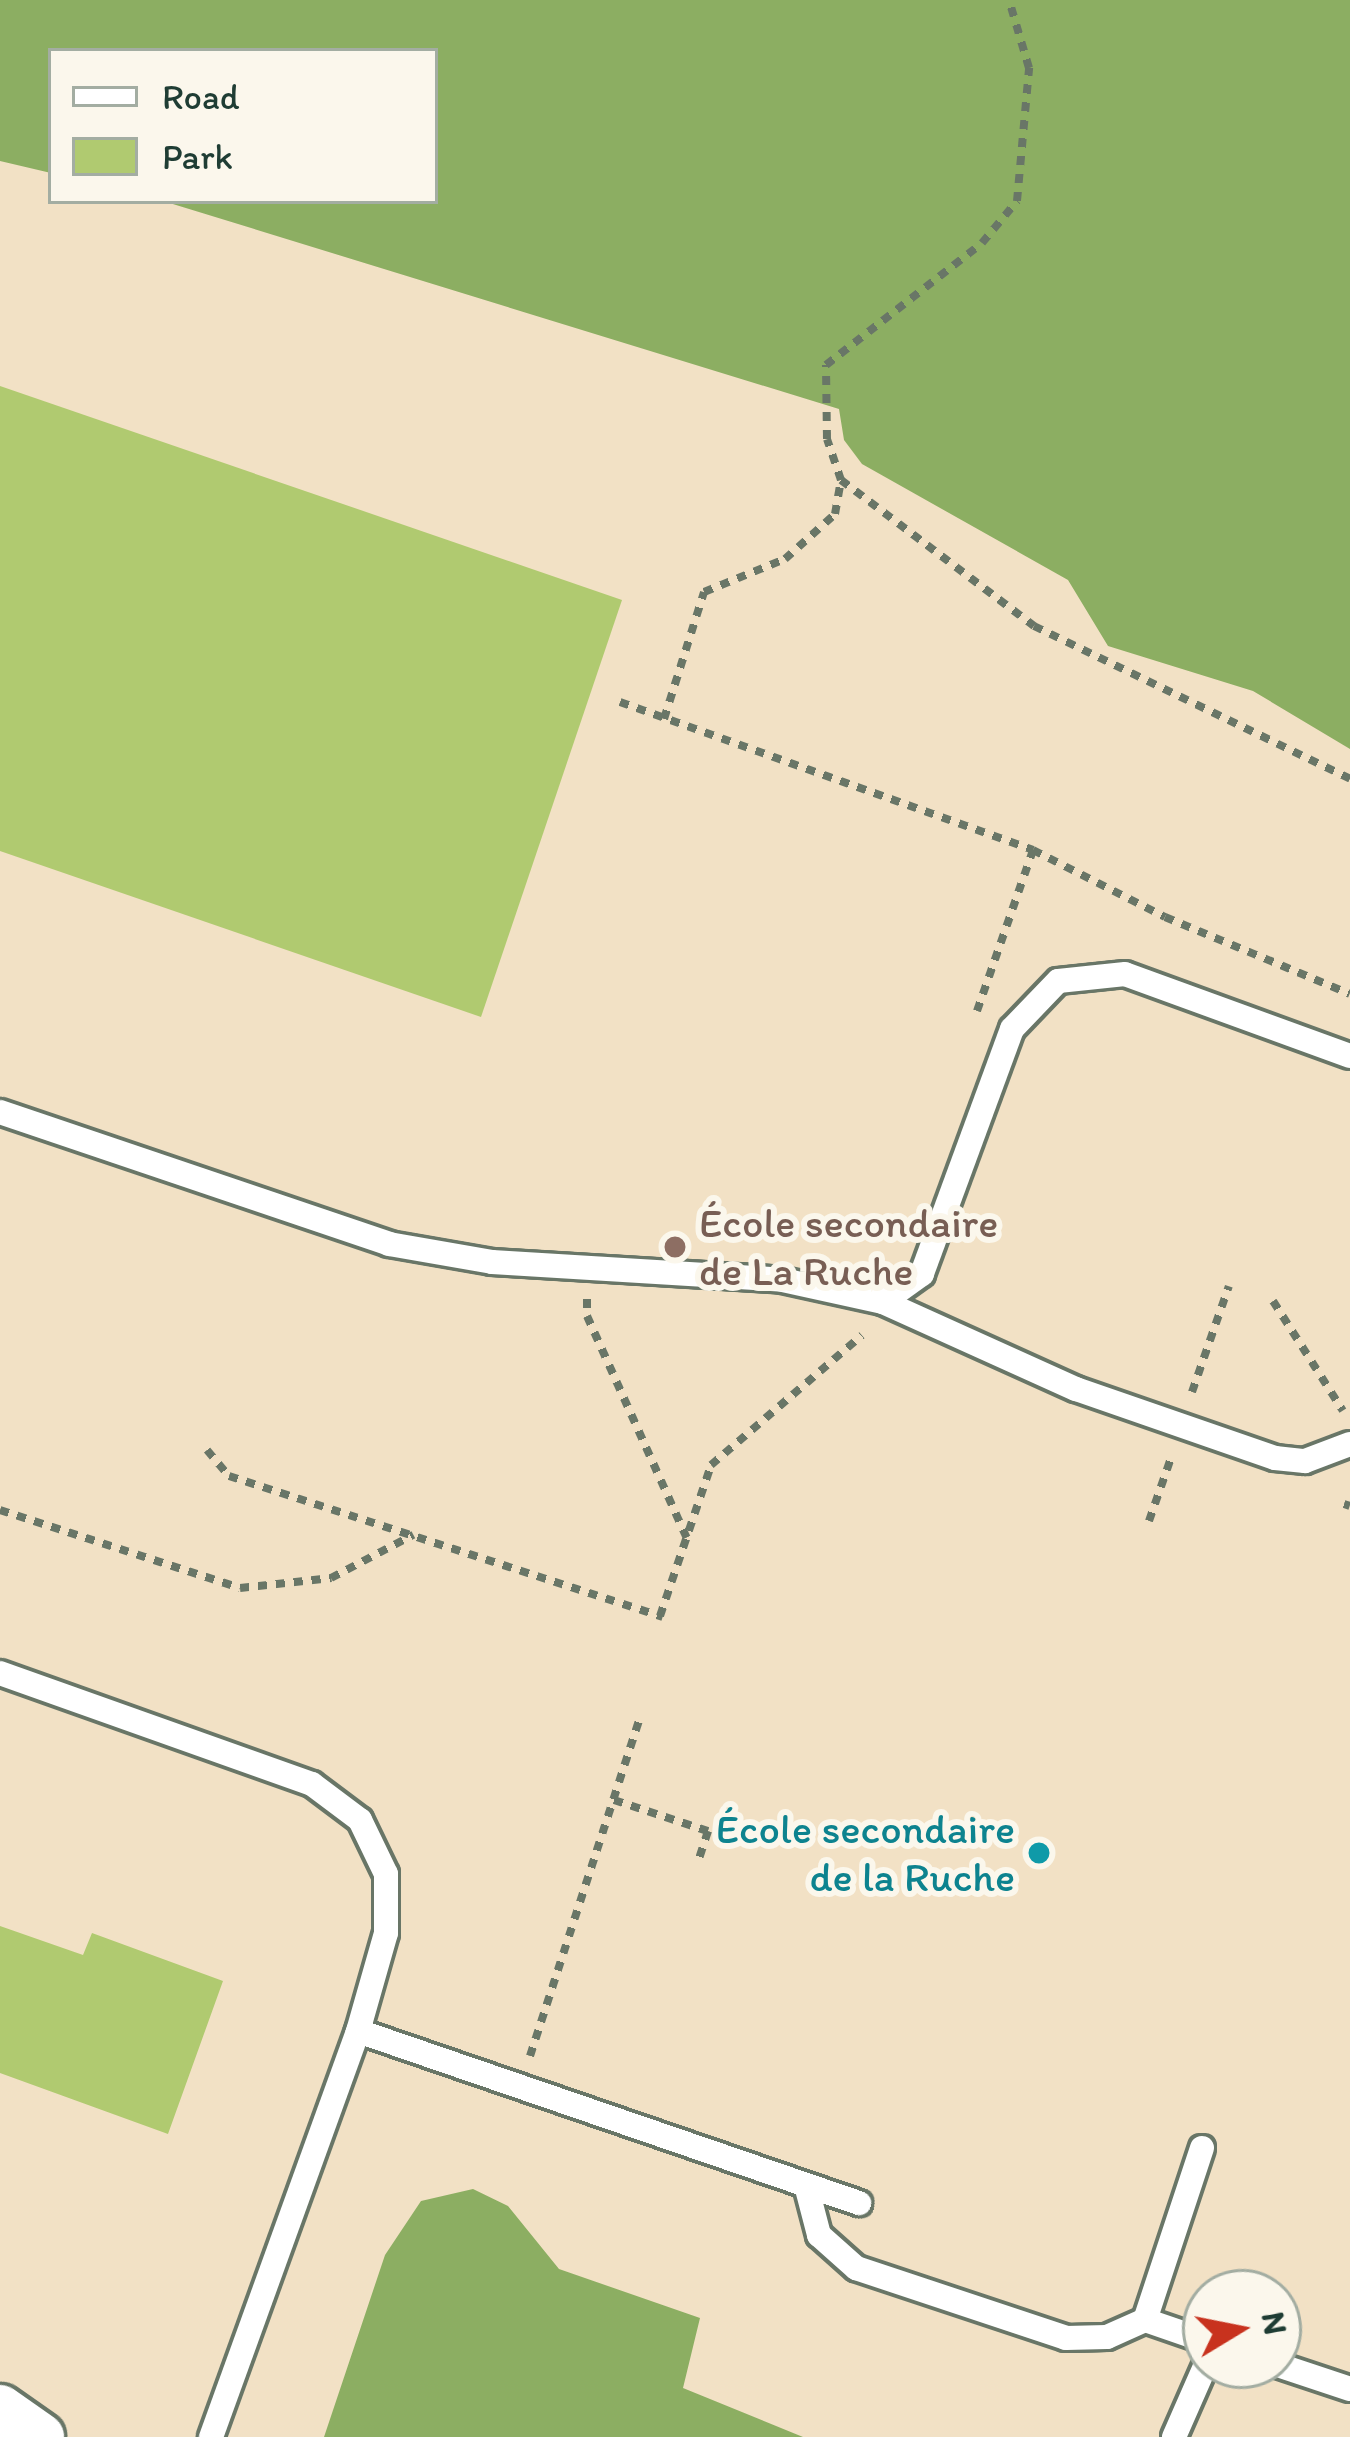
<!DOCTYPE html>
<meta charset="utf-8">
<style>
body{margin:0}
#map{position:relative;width:1350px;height:2437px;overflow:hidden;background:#f2e1c5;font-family:Itim,sans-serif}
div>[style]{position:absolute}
.green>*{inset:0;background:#b0ca70}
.forest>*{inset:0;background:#8cae62}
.path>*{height:8px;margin-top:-4px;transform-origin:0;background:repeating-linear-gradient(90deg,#697667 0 9px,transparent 0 18px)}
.roads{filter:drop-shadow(3px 0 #697667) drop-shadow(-3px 0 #697667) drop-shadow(0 3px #697667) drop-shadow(0 -3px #697667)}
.lane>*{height:24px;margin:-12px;padding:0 12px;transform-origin:12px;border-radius:12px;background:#fff}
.street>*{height:48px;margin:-24px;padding:0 24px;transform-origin:24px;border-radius:24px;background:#fff}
.dots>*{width:33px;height:33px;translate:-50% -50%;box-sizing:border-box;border:6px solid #fbf7ec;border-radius:50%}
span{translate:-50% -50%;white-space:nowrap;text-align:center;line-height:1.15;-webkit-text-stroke:12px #fbf7ec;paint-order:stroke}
.education-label{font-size:42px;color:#785e54}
.left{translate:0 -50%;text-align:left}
.culture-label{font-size:42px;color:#0d838f}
.right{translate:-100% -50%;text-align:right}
.legend{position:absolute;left:48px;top:48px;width:390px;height:156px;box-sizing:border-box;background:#fbf7ec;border:3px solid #a3ada2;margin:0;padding:15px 21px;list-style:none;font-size:36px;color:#1f3d34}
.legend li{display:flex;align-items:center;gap:24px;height:60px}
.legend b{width:60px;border:3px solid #a3ada2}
.north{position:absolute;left:1182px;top:2269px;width:120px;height:120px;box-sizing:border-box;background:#fbf7ec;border:3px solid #a3ada2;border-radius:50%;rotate:80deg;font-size:33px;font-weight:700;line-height:48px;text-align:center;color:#1f3d34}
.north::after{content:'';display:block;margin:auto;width:42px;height:54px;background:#c8321e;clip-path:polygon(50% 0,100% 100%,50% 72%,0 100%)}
</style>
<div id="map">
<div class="green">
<div style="clip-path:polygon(0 386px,622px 600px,481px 1017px,0 851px)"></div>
<div style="clip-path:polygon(0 1926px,83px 1955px,92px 1933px,223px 1981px,168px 2134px,0 2073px)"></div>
</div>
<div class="forest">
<div style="clip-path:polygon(0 0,1350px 0,1350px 749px,1253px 691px,1108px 646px,1068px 580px,862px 464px,844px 440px,839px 409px,163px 201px,435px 201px,435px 51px,51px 51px,51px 173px,0 161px)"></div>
<div style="clip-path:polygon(473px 2189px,508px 2206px,559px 2269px,700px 2318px,683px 2388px,803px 2437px,324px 2437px,385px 2255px,421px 2201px)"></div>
</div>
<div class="path">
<div style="left:841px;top:480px;width:242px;rotate:37.1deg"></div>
<div style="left:1034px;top:626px;width:351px;rotate:25.8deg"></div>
<div style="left:620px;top:702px;width:439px;rotate:19.7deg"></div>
<div style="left:1033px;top:850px;width:148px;rotate:26.9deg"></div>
<div style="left:1165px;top:917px;width:200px;rotate:22.6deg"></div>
<div style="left:664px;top:719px;width:133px;rotate:-72.5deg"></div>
<div style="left:704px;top:592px;width:87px;rotate:-22.2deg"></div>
<div style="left:785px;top:559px;width:67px;rotate:-42deg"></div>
<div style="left:835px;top:514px;width:35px;rotate:-80deg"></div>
<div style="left:841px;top:480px;width:43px;rotate:-108.9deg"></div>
<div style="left:827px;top:439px;width:74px;rotate:-90.8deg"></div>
<div style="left:826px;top:365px;width:198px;rotate:-38deg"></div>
<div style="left:982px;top:243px;width:55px;rotate:-50.2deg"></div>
<div style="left:1017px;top:201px;width:134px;rotate:-84.8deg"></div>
<div style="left:1029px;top:68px;width:71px;rotate:-106.4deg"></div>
<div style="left:977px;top:1011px;width:170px;rotate:-70.8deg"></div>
<div style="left:587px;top:1299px;width:17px;rotate:90deg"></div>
<div style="left:587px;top:1316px;width:243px;rotate:65.8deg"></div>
<div style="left:1273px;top:1301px;width:130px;rotate:57.5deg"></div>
<div style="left:1192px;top:1392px;width:112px;rotate:-70.8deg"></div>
<div style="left:207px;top:1450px;width:34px;rotate:50deg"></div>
<div style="left:229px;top:1476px;width:456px;rotate:18deg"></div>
<div style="left:1344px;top:1504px;width:6px;rotate:18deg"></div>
<div style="left:0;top:1510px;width:252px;rotate:18deg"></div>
<div style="left:240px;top:1588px;width:92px;rotate:-6.3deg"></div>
<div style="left:331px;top:1578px;width:93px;rotate:-27.7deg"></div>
<div style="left:1149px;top:1521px;width:67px;rotate:-70.8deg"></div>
<div style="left:660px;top:1616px;width:159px;rotate:-71.3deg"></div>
<div style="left:711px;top:1465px;width:199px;rotate:-40.7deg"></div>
<div style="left:614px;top:1800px;width:99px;rotate:18.3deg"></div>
<div style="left:708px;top:1831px;width:35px;rotate:108deg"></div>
<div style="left:530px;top:2056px;width:353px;rotate:-72deg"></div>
</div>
<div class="roads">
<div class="lane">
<div style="left:1350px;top:1056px;width:239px;rotate:-160deg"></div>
<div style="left:1125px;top:974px;width:67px;rotate:174deg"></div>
<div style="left:1058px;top:981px;width:66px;rotate:133.8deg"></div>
<div style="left:1012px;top:1029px;width:261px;rotate:110.2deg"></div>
<div style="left:922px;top:1274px;width:48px;rotate:144.3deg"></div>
<div style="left:883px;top:1302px;width:212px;rotate:24.3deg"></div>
<div style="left:1076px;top:1389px;width:211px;rotate:19.1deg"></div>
<div style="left:1275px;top:1458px;width:30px;rotate:6deg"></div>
<div style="left:1305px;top:1461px;width:48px;rotate:-20.7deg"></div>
<div style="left:0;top:1112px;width:411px;rotate:18.7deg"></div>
<div style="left:389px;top:1244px;width:105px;rotate:9.9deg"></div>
<div style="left:492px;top:1262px;width:292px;rotate:3.5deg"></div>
<div style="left:783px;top:1280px;width:102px;rotate:12.4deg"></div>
<div style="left:0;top:1673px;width:331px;rotate:19.6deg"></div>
<div style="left:312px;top:1784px;width:60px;rotate:36.9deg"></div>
<div style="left:360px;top:1820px;width:60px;rotate:64.3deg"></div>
<div style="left:386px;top:1874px;width:59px;rotate:90deg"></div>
<div style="left:386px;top:1933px;width:102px;rotate:105.9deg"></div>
<div style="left:358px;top:2031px;width:432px;rotate:109.9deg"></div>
<div style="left:358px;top:2031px;width:530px;rotate:18.95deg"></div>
<div style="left:1202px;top:2148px;width:181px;rotate:108.3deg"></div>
<div style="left:1145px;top:2320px;width:65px;rotate:19deg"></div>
<div style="left:806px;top:2185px;width:52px;rotate:75.4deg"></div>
<div style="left:819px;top:2235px;width:50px;rotate:41.7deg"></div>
<div style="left:856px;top:2268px;width:221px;rotate:18.4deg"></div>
<div style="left:1066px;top:2338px;width:41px;rotate:-1.4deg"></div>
<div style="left:1107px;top:2337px;width:42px;rotate:-24.1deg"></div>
<div style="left:1278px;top:2365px;width:76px;rotate:18.4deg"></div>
<div style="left:1174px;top:2437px;width:80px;rotate:-66.3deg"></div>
</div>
<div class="street">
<div style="left:0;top:2409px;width:49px;rotate:35deg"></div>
</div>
</div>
<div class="dots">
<div style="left:675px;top:1247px;background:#8d6e63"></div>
<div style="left:1039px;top:1853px;background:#0f9aa8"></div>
</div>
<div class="education-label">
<span class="left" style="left:699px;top:1247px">École secondaire<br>de La Ruche</span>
</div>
<div class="culture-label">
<span class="right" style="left:1015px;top:1853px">École secondaire<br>de la Ruche</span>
</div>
<ul class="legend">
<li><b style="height:15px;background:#fff"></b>Road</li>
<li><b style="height:33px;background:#b0ca70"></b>Park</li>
</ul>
<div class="north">N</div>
</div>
